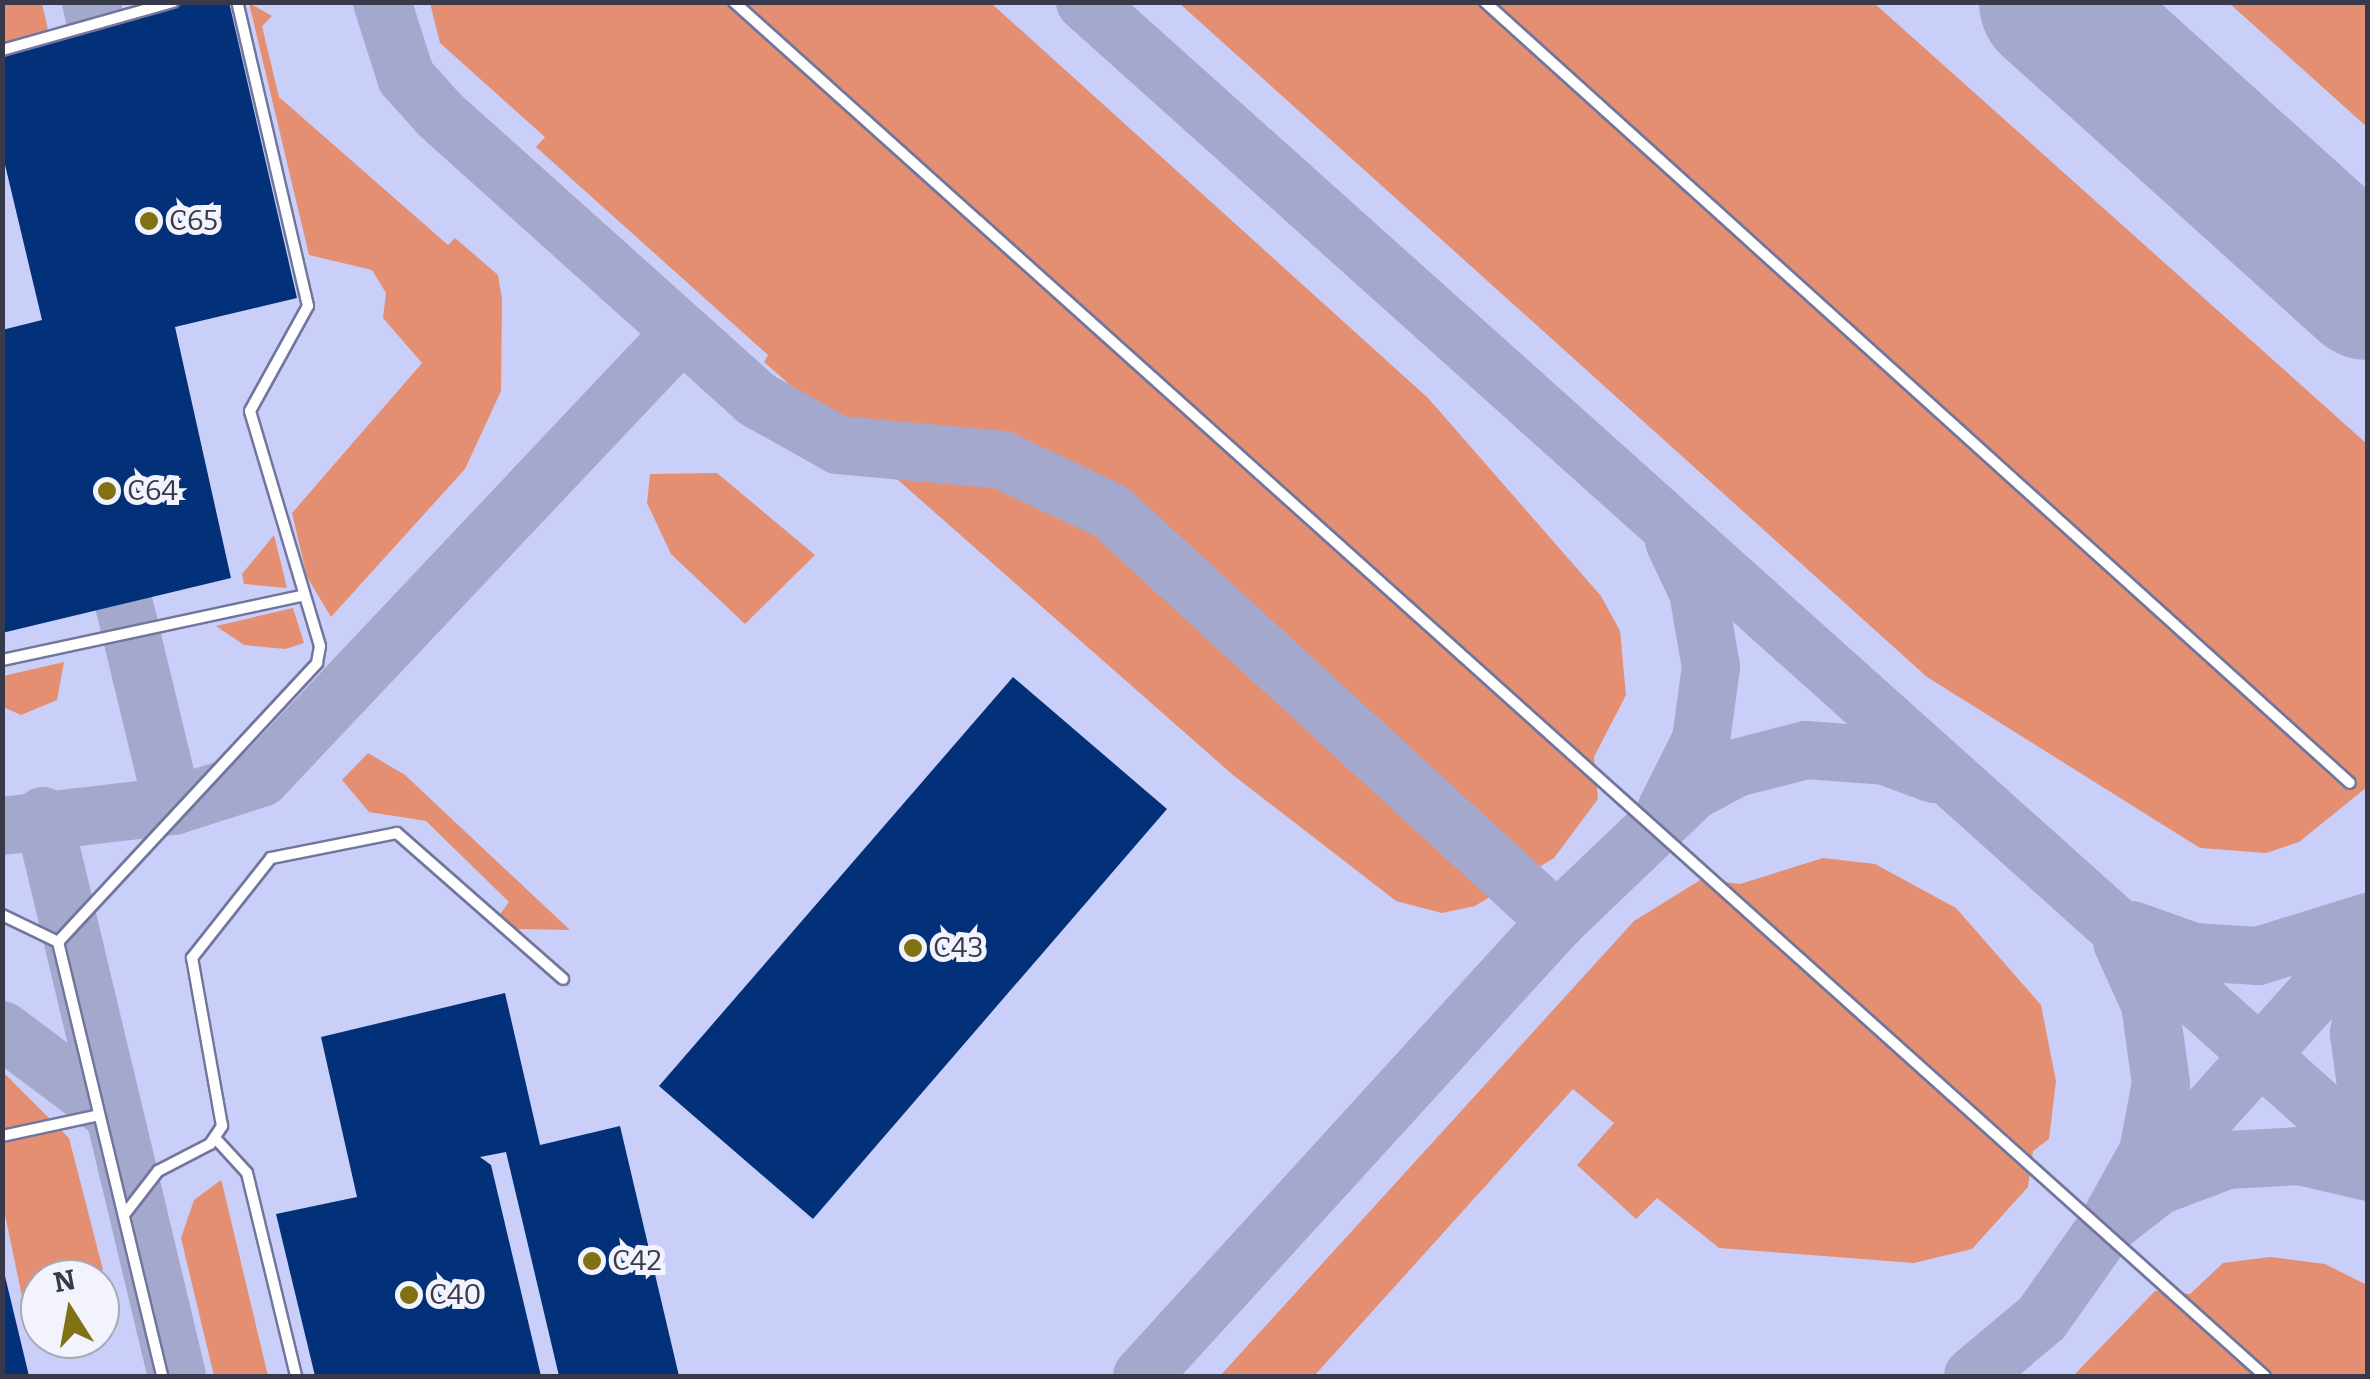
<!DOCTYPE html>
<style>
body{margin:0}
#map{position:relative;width:2370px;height:1379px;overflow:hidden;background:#cacffa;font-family:Bitter,serif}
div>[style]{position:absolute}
.green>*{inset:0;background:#e48f71}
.taxiway>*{height:58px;margin:-29px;padding:0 29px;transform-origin:29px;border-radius:29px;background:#a4a8cc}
.runway>*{height:145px;margin:-72.5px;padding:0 72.5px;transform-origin:72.5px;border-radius:72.5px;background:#a4a8cc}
.building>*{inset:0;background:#033179}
.roads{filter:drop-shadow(2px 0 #72769d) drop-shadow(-2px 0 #72769d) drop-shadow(0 2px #72769d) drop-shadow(0 -2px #72769d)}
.lane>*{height:10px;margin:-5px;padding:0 5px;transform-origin:5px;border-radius:5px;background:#fff}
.dots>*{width:28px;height:28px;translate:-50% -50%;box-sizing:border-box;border:5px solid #f2f3fc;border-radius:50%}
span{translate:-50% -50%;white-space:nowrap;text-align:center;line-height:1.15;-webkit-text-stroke:10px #f2f3fc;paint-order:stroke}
.poi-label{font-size:28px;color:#383a4b}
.left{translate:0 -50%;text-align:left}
.frame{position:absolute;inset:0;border:5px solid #383a4b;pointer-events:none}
.north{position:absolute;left:20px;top:1259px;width:100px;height:100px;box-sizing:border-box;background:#f2f3fc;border:2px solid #a8a9b5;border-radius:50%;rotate:349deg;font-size:28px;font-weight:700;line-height:40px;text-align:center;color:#383a4b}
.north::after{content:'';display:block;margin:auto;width:35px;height:45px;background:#807212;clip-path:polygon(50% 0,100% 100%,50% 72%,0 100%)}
</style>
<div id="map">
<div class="green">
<div style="clip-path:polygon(2px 3px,42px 3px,49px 35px,3px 46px)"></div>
<div style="clip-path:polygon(249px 3px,272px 16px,262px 26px,279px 97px,448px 245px,455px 238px,498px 275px,502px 299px,501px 391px,465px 469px,331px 617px,307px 577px,292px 513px,422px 363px,383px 318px,386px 293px,372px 270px,309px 255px)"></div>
<div style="clip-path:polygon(430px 3px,991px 3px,1428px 398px,1601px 596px,1620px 631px,1626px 695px,1594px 757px,1598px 799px,1554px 858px,1475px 906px,1442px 913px,1396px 901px,1233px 775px,764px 362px,768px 355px,536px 147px,545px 137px,440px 43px)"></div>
<div style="clip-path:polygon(1179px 3px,1874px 3px,2367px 444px,2367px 787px,2299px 842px,2266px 853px,2200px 848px,1927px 677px)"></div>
<div style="clip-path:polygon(2229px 3px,2367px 3px,2367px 127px)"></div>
<div style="clip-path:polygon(717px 473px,815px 555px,745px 624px,671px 554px,647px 503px,650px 474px)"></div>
<div style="clip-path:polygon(274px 535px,287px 588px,244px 584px,242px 574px)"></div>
<div style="clip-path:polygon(293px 608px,304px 643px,285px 649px,244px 645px,216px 626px)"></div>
<div style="clip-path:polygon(64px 662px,57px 700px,21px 715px,3px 707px,3px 676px)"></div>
<div style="clip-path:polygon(368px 753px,405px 775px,570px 930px,517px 929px,500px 914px,509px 902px,426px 821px,369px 812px,342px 780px)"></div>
<div style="clip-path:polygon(1823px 858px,1875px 864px,1956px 908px,2041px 1005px,2056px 1081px,2049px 1139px,2033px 1151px,2028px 1187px,1972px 1249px,1914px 1263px,1719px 1248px,1657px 1198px,1636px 1219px,1577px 1165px,1614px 1123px,1573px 1089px,1314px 1376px,1220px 1376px,1634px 921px,1702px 879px,1740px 884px)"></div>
<div style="clip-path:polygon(2px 1071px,69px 1138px,103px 1270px,97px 1279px,40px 1279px,40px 1307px,25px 1311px,3px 1205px)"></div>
<div style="clip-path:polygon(221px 1180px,223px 1187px,268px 1376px,214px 1376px,181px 1238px,194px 1200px)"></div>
<div style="clip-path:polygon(2270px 1257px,2325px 1264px,2367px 1285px,2367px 1376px,2073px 1376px,2155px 1291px,2190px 1294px,2223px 1263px)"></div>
</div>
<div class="taxiway">
<div style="left:91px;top:2px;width:23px;rotate:77deg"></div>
<div style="left:382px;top:2px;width:79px;rotate:72.3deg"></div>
<div style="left:406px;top:77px;width:51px;rotate:48.2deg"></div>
<div style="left:440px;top:115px;width:425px;rotate:41.9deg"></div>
<div style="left:756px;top:399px;width:94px;rotate:29.3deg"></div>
<div style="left:838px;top:445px;width:165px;rotate:5.2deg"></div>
<div style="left:1002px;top:460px;width:119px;rotate:25.3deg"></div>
<div style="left:1110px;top:511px;width:607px;rotate:42.53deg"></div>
<div style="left:1085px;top:2px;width:1723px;rotate:41.87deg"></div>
<div style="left:124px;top:604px;width:208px;rotate:76.4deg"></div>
<div style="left:1666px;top:810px;width:78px;rotate:-63.4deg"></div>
<div style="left:1701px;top:740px;width:74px;rotate:-82.2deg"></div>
<div style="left:1711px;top:667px;width:76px;rotate:-99.8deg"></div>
<div style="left:1698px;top:592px;width:56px;rotate:-115.2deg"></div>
<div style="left:43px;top:816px;width:576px;rotate:76.54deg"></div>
<div style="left:2px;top:826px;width:172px;rotate:-6.7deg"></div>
<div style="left:173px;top:806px;width:92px;rotate:-17.7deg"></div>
<div style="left:261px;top:778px;width:613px;rotate:-46.65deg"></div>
<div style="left:2132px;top:930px;width:66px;rotate:19.5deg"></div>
<div style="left:2194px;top:952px;width:64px;rotate:3.6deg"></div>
<div style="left:2258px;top:956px;width:115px;rotate:-17.2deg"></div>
<div style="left:2122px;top:942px;width:68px;rotate:65.7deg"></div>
<div style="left:2150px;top:1004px;width:80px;rotate:82.1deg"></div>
<div style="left:2161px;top:1083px;width:70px;rotate:100.7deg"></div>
<div style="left:2148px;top:1152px;width:85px;rotate:119deg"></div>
<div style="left:2107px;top:1226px;width:65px;rotate:-38.1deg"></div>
<div style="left:2158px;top:1186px;width:74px;rotate:-20.6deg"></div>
<div style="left:2227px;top:1160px;width:73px;rotate:-3.1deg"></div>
<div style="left:2300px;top:1156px;width:70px;rotate:13.2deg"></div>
<div style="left:2368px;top:975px;width:60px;rotate:98.7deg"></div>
<div style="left:2359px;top:1034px;width:68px;rotate:82.3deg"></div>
<div style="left:2px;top:1030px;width:139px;rotate:36.8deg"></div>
<div style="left:1142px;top:1376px;width:616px;rotate:-47.63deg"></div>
<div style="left:1557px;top:921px;width:188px;rotate:-43.7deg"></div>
<div style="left:1693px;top:791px;width:49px;rotate:-28.1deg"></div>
<div style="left:1736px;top:768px;width:72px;rotate:-14.4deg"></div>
<div style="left:1806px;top:750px;width:79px;rotate:4.3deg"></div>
<div style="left:1885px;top:756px;width:52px;rotate:20.2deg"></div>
<div style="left:1973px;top:1376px;width:90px;rotate:-40deg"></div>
<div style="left:2042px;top:1318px;width:113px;rotate:-54.8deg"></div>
<div style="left:2107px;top:1226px;width:391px;rotate:-48.1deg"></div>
</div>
<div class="runway">
<div style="left:2051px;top:2px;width:426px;rotate:42deg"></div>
</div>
<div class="building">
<div style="clip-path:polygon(193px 2px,229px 2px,297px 298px,175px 327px,231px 578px,2px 633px,2px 330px,42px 320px,2px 152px,2px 46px)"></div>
<div style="clip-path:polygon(1013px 677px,1167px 809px,813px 1219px,659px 1086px)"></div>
<div style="clip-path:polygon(505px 993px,540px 1145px,620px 1126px,679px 1376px,559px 1376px,506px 1152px,480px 1157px,491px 1165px,541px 1376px,315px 1376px,276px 1214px,357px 1197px,321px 1037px)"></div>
<div style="clip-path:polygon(2px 1272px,4px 1272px,29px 1376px,2px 1376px)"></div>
</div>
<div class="roads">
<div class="lane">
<div style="left:734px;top:2px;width:2057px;rotate:41.91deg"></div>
<div style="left:1485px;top:2px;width:1165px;rotate:42.08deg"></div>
<div style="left:2px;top:50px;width:178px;rotate:-15.7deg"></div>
<div style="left:2px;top:660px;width:306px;rotate:-12.1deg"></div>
<div style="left:2px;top:915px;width:62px;rotate:25.7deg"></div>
<div style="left:58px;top:942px;width:381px;rotate:-47.1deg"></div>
<div style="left:317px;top:663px;width:17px;rotate:-80deg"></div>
<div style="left:320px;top:646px;width:245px;rotate:-106.6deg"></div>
<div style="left:250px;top:411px;width:120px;rotate:-61.1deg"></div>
<div style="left:308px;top:306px;width:312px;rotate:-103.1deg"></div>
<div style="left:58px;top:942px;width:446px;rotate:76.5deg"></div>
<div style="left:2px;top:1136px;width:99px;rotate:-12.2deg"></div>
<div style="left:216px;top:1139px;width:46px;rotate:47.6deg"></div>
<div style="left:247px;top:1173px;width:209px;rotate:76.4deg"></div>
<div style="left:124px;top:1215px;width:56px;rotate:-52.3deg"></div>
<div style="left:158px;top:1171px;width:59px;rotate:-27.4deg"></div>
<div style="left:210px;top:1144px;width:22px;rotate:-56deg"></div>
<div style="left:222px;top:1126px;width:171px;rotate:-100.1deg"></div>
<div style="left:192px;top:958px;width:127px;rotate:-51.7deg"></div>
<div style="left:271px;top:858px;width:128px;rotate:-11.2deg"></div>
<div style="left:397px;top:833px;width:221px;rotate:41.3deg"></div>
</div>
</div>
<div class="dots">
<div style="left:149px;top:221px;background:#807212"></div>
<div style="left:107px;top:491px;background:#807212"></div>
<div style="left:913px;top:948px;background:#807212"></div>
<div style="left:592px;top:1261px;background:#807212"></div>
<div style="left:409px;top:1295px;background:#807212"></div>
</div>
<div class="poi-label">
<span class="left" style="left:169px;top:221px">C65</span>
<span class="left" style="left:127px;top:491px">C64</span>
<span class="left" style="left:933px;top:948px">C43</span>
<span class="left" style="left:612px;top:1261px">C42</span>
<span class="left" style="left:429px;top:1295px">C40</span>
</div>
<div class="frame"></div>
<div class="north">N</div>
</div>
